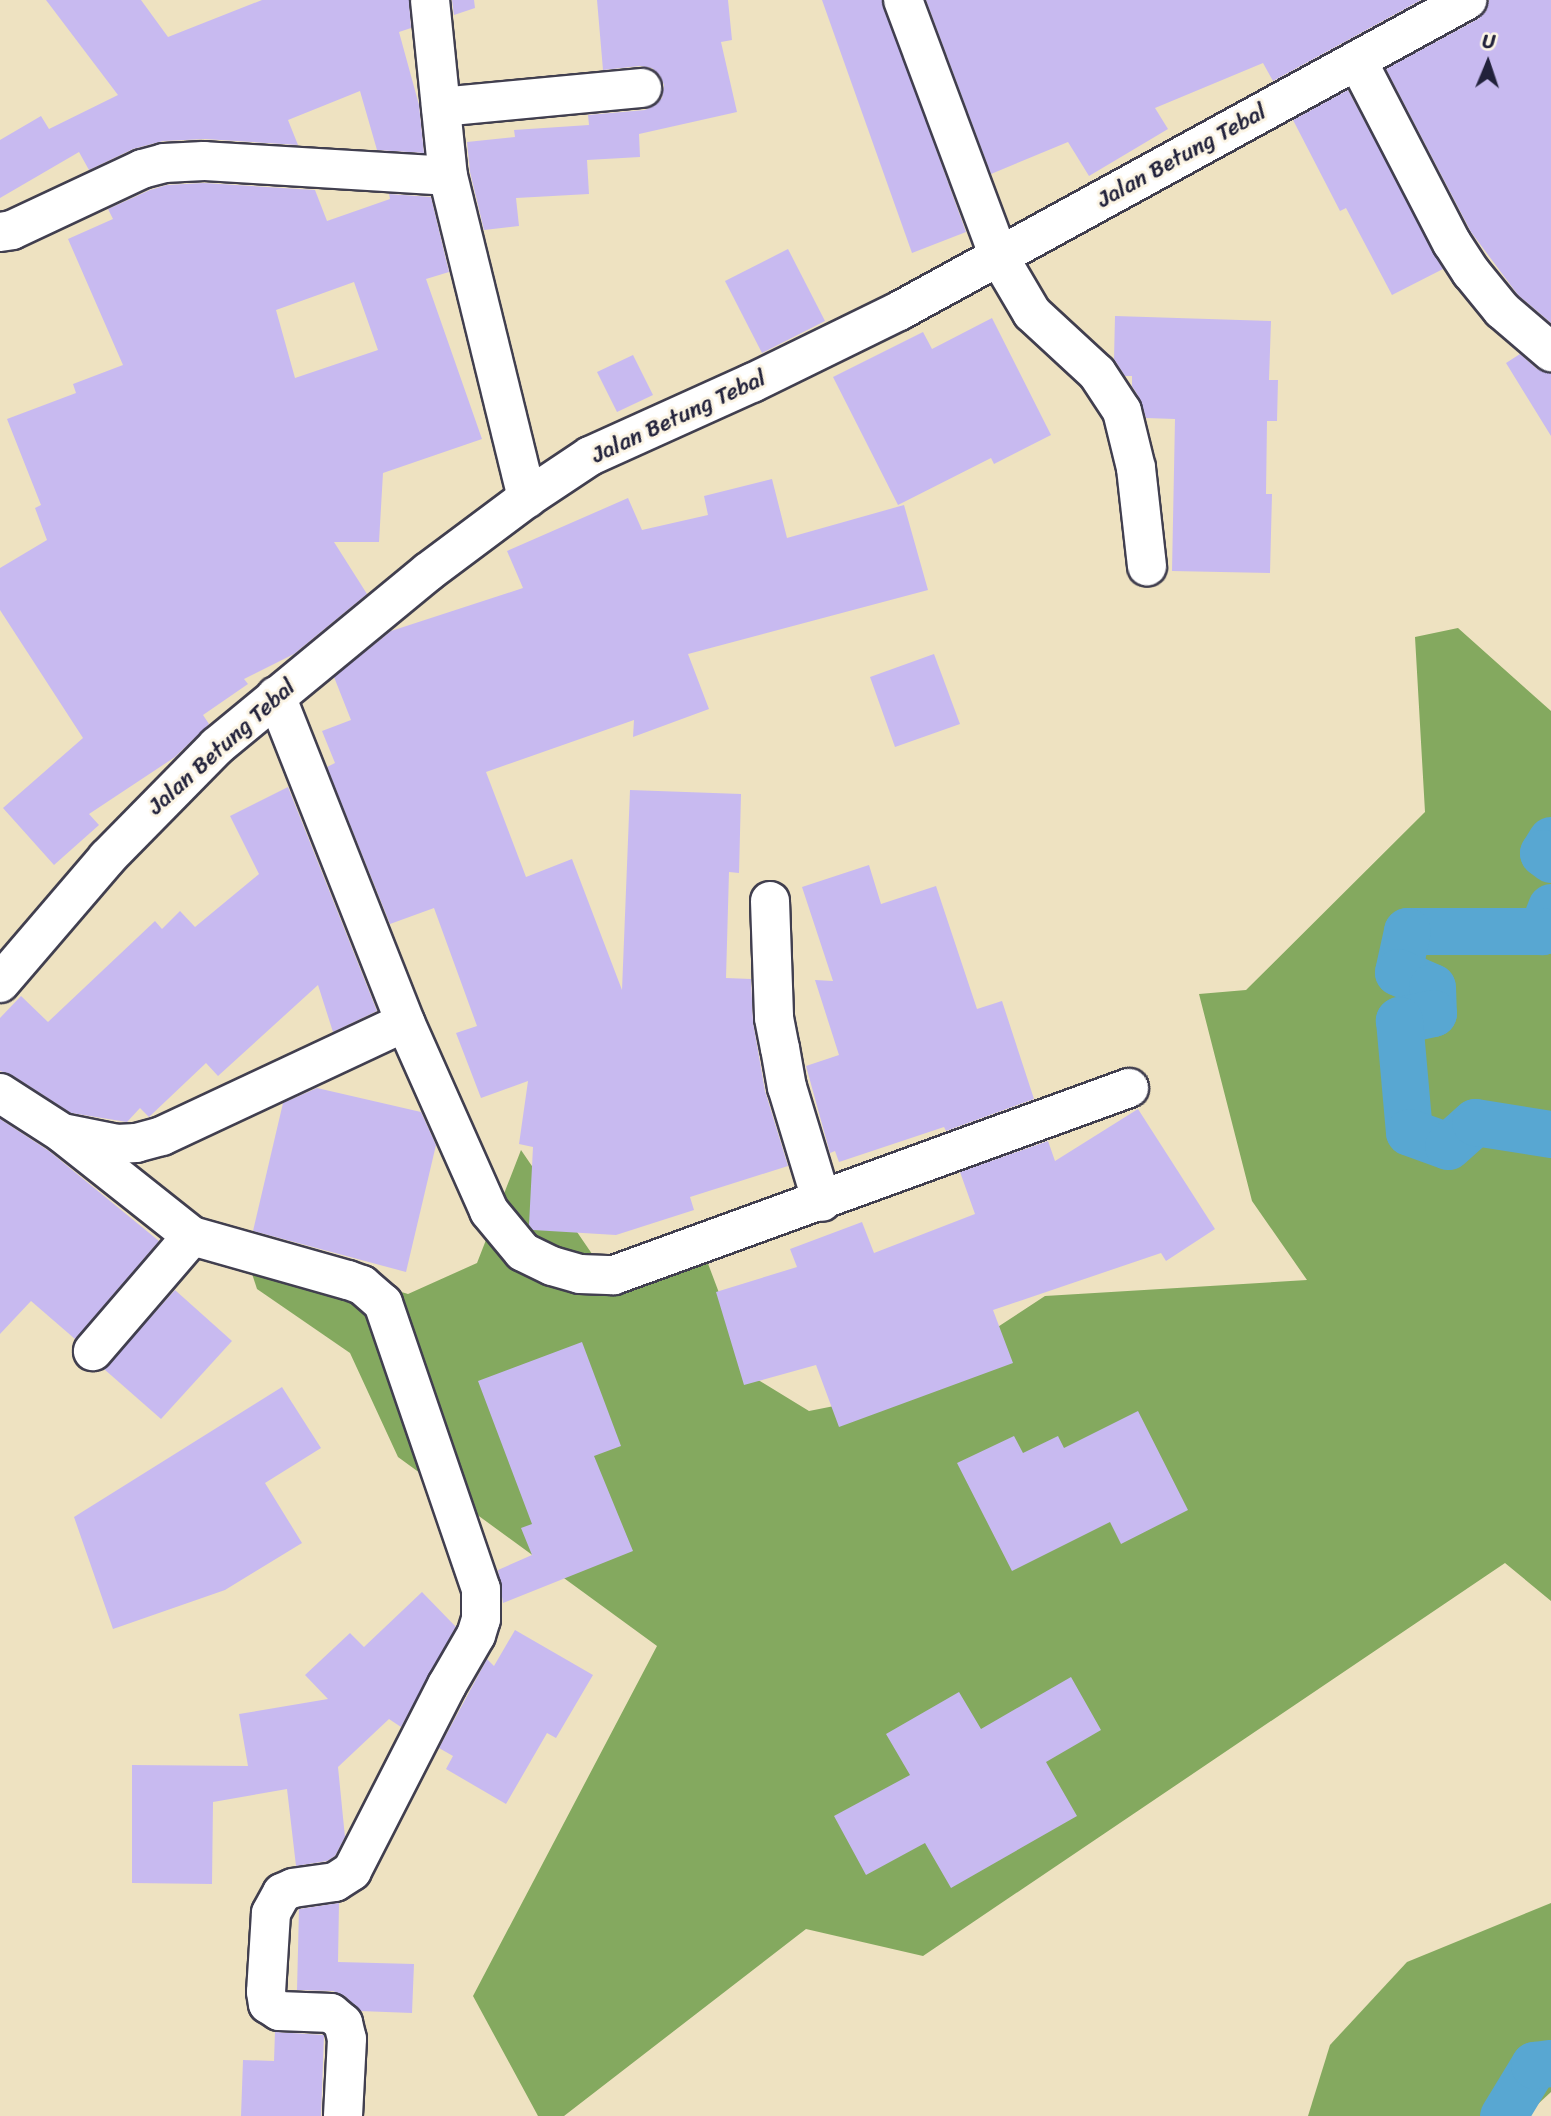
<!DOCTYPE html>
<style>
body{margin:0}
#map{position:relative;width:1551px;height:2116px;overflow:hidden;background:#eee2c1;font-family:Sriracha,sans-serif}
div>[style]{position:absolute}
.forest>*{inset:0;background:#84a95f}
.canal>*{height:47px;margin:-23.5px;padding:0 23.5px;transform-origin:23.5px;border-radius:23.5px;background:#58a7d2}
.building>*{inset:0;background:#c8baf0}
.roads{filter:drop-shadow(2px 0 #413f4f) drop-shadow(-2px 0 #413f4f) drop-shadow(0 2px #413f4f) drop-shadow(0 -2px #413f4f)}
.minor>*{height:38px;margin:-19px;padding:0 19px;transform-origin:19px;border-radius:19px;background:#fff}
span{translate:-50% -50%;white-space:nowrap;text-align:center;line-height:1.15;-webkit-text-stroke:6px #fcf5e5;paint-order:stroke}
.street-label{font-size:23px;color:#22223b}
.north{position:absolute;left:1453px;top:28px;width:70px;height:70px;-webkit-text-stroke:5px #fcf5e5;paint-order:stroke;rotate:2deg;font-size:19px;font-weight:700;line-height:28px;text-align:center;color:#22223b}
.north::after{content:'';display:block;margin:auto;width:24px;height:32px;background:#22223b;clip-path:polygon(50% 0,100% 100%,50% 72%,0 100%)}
</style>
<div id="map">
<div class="forest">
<div style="clip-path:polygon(1458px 628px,1551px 711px,1551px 1601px,1505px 1563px,923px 1956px,806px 1929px,564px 2116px,538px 2116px,473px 1996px,657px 1646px,398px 1457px,350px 1353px,257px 1289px,242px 1243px,408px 1294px,477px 1263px,521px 1150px,603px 1270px,704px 1253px,750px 1375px,809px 1411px,895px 1394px,1045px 1296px,1307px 1280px,1252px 1201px,1199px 994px,1246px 990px,1425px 812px,1415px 637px)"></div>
<div style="clip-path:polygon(1551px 1903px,1551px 2092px,1525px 2116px,1308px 2116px,1330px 2045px,1407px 1962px)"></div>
</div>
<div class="canal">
<div style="left:1551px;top:840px;width:15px;rotate:122deg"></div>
<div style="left:1543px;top:853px;width:10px;rotate:37deg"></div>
<div style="left:1551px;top:907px;width:26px;rotate:111deg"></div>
<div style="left:1542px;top:931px;width:135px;rotate:180deg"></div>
<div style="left:1407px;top:931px;width:42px;rotate:102.4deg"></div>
<div style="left:1398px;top:972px;width:37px;rotate:24deg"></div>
<div style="left:1432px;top:987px;width:26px;rotate:88deg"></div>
<div style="left:1433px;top:1013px;width:35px;rotate:168deg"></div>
<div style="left:1399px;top:1020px;width:112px;rotate:84.9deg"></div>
<div style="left:1409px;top:1132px;width:41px;rotate:19.7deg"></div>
<div style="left:1448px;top:1146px;width:36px;rotate:-42deg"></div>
<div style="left:1475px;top:1122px;width:77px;rotate:9deg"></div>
<div style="left:1503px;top:2116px;width:60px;rotate:-58.7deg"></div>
<div style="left:1534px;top:2065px;width:17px;rotate:-7deg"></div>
</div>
<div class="building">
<div style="clip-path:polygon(46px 0,141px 0,168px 37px,262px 0,409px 0,411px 28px,399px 32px,419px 105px,424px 153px,377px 150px,360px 91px,288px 120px,298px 145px,205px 139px,163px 141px,133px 149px,89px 170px,79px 152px,0 198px,0 140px,41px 116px,49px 129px,118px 95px)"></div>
<div style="clip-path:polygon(452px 0,474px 0,475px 8px,454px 15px)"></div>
<div style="clip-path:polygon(597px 0,728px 0,732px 40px,721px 42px,737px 112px,639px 134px,640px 157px,587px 160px,589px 194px,516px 198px,519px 226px,484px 230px,470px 172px,467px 142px,515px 137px,514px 130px,589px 125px,588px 115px,645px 110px,655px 105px,662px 98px,664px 85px,660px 76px,652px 68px,640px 66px,603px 70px)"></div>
<div style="clip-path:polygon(822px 0,882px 0,966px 232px,912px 253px)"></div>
<div style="clip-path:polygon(926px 0,1421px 0,1273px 81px,1263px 63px,1155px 108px,1168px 129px,1089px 176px,1068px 142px,991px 174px)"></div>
<div style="clip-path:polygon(1489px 0,1551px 0,1551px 323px,1518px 295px,1471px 232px,1386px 69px,1478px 19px,1486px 11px)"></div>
<div style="clip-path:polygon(1348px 90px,1443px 269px,1392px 295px,1346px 208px,1340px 211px,1293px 120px)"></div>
<div style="clip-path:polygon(evenodd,204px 183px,315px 190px,327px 221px,390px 199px,389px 194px,431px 197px,449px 272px,426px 279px,482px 439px,383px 473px,379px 542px,334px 542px,367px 594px,294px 654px,244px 679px,248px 684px,203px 715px,209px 724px,175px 757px,89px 814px,99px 825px,54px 865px,3px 808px,83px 738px,0 610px,0 568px,47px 540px,35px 508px,41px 505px,7px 419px,76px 393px,73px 384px,123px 365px,68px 239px,113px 219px,108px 209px,150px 190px,167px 185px,204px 183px,354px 282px,378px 350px,295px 378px,276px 310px,354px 282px)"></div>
<div style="clip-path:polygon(788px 249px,825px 321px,762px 353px,725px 281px)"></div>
<div style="clip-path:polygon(1115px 316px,1271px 321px,1269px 380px,1278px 380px,1277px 421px,1267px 421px,1266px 494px,1272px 494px,1270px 573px,1172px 571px,1175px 419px,1146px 418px,1140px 399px,1132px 386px,1132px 376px,1125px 376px,1114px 359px)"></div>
<div style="clip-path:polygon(992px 318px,1051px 435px,994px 464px,991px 458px,898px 505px,833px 377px,923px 332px,932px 349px)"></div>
<div style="clip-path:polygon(1520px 354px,1537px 369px,1551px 373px,1551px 436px,1506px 363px)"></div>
<div style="clip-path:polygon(633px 355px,653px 395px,617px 412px,597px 372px)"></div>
<div style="clip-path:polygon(772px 479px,787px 538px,904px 505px,928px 590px,688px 654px,709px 709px,633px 737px,634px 720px,486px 772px,526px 877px,572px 859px,622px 990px,630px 790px,741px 794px,739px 873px,729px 872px,726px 978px,751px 979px,753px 1022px,765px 1091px,788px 1166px,690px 1197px,694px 1210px,616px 1235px,533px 1230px,529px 1225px,533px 1147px,519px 1144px,528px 1081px,481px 1098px,456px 1033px,477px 1026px,434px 908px,390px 924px,327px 767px,335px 763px,322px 731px,351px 720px,334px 677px,391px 631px,523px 588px,507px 551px,628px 498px,642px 530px,708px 515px,704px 496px)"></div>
<div style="clip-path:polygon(934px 654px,960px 724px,895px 747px,870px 677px)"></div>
<div style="clip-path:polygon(288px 787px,377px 1011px,333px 1032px,318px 985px,218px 1076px,206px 1063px,149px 1117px,140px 1108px,127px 1122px,71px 1113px,12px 1075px,0 1071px,0 1018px,21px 996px,48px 1022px,155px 921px,162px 929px,180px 911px,195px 927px,259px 874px,230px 816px)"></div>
<div style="clip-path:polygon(869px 865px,881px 904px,936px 886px,977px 1009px,1002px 1001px,1034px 1099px,946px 1131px,944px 1127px,839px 1162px,835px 1151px,830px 1153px,806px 1066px,839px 1055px,815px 980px,833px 981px,802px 887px)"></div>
<div style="clip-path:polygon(317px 1088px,421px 1112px,436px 1145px,406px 1272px,253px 1231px,283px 1103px)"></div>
<div style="clip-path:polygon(1138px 1109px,1215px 1229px,1166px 1261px,1161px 1253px,993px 1310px,1013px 1363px,839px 1427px,816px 1365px,744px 1385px,716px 1292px,797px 1267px,790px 1249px,862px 1222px,874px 1253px,975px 1214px,960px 1172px,1048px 1141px,1055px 1161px)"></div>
<div style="clip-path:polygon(0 1119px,49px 1151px,159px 1241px,75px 1339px,31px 1301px,0 1334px)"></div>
<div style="clip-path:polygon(175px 1290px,232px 1341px,161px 1419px,104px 1369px)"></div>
<div style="clip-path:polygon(582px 1342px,621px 1446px,594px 1456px,633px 1551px,503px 1603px,498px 1570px,532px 1555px,521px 1528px,532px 1524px,478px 1381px)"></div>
<div style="clip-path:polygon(282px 1387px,321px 1448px,265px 1483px,302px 1543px,225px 1590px,113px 1629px,74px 1517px)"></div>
<div style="clip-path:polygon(1138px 1411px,1188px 1510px,1121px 1544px,1110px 1522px,1012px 1571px,957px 1463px,1014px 1436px,1023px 1453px,1058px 1436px,1064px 1448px)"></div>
<div style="clip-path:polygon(422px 1592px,456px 1627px,401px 1727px,389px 1719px,338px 1767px,345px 1837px,335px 1856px,327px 1861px,296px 1866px,287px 1789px,213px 1802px,212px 1884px,132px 1883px,132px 1765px,248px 1766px,239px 1714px,328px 1699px,305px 1675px,350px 1633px,364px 1647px)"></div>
<div style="clip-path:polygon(515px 1630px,593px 1675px,556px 1738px,547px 1733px,506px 1804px,446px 1769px,453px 1756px,439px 1748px,487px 1659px,494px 1666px)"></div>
<div style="clip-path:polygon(1071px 1677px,1101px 1730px,1046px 1762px,1077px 1816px,951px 1888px,925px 1843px,866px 1875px,834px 1816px,910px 1775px,886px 1734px,959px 1692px,981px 1729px)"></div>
<div style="clip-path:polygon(339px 1903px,338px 1962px,414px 1964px,412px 2013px,360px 2011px,345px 1996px,333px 1991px,297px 1990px,299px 1909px)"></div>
<div style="clip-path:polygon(275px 2032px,324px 2035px,321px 2116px,241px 2116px,243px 2060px,274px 2061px)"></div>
</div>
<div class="roads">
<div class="minor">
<div style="left:430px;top:0;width:177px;rotate:84.2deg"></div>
<div style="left:448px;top:176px;width:332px;rotate:76.2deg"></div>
<div style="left:903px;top:0;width:274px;rotate:69.5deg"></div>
<div style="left:999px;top:257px;width:65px;rotate:59.5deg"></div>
<div style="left:1032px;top:313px;width:88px;rotate:42.7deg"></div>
<div style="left:1097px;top:373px;width:45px;rotate:56.7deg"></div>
<div style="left:1122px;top:411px;width:59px;rotate:76.2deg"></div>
<div style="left:1136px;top:468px;width:99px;rotate:83.6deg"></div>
<div style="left:1357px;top:60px;width:206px;rotate:62.6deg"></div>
<div style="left:1452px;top:243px;width:35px;rotate:57deg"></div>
<div style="left:1471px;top:272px;width:49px;rotate:50.8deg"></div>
<div style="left:1502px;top:310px;width:65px;rotate:40.6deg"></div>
<div style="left:441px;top:107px;width:202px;rotate:-5.4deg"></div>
<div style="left:0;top:232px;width:12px;rotate:-9deg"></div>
<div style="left:12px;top:230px;width:144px;rotate:-25.1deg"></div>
<div style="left:142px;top:169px;width:23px;rotate:-15deg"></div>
<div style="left:164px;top:163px;width:40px;rotate:-2.9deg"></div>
<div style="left:204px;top:161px;width:244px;rotate:3.5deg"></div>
<div style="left:276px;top:696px;width:351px;rotate:68.4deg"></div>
<div style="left:405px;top:1022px;width:207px;rotate:66deg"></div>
<div style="left:489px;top:1211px;width:53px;rotate:50.3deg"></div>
<div style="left:523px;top:1252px;width:32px;rotate:26deg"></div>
<div style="left:552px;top:1266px;width:29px;rotate:16deg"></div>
<div style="left:580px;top:1274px;width:34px;rotate:2deg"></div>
<div style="left:614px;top:1275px;width:548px;rotate:-19.96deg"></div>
<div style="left:770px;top:901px;width:117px;rotate:88deg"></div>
<div style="left:774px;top:1018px;width:31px;rotate:79deg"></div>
<div style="left:780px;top:1048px;width:40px;rotate:80deg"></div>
<div style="left:787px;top:1087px;width:120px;rotate:73.1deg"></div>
<div style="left:0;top:983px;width:165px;rotate:-49.4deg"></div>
<div style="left:107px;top:858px;width:157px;rotate:-45.5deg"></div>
<div style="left:217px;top:746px;width:273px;rotate:-39.5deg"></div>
<div style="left:428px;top:572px;width:124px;rotate:-36.8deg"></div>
<div style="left:527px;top:498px;width:76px;rotate:-33.7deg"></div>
<div style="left:590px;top:456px;width:178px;rotate:-24.3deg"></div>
<div style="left:752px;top:383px;width:164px;rotate:-26.1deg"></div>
<div style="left:899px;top:311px;width:648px;rotate:-28.7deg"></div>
<div style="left:0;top:1093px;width:74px;rotate:32.8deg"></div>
<div style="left:62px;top:1133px;width:166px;rotate:38.4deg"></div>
<div style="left:192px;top:1236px;width:152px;rotate:130.7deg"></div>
<div style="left:67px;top:1134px;width:51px;rotate:11.3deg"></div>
<div style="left:117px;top:1144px;width:19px;rotate:-3deg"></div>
<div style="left:136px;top:1143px;width:27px;rotate:-15deg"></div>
<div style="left:162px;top:1136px;width:268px;rotate:-25.1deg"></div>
<div style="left:192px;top:1236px;width:162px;rotate:15.8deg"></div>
<div style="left:348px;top:1280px;width:15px;rotate:20deg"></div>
<div style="left:362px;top:1285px;width:28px;rotate:41deg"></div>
<div style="left:383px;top:1303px;width:302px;rotate:71.1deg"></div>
<div style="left:481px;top:1589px;width:30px;rotate:90deg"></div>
<div style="left:481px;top:1619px;width:17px;rotate:107deg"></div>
<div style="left:476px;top:1635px;width:58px;rotate:120.1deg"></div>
<div style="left:447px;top:1685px;width:209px;rotate:117.1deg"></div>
<div style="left:352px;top:1871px;width:20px;rotate:147deg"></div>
<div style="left:335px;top:1882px;width:42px;rotate:171.9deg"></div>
<div style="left:293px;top:1888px;width:12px;rotate:156deg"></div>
<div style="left:282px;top:1893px;width:23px;rotate:119deg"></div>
<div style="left:271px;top:1913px;width:79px;rotate:93.6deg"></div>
<div style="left:266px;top:1992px;width:12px;rotate:81deg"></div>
<div style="left:268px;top:2004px;width:13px;rotate:32deg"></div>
<div style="left:279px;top:2011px;width:52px;rotate:2.2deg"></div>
<div style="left:331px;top:2013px;width:16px;rotate:40deg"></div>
<div style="left:343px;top:2023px;width:16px;rotate:76deg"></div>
<div style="left:347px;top:2039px;width:77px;rotate:93deg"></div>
</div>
</div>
<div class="street-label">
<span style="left:1182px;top:156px;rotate:-29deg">Jalan Betung Tebal</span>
<span style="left:679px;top:417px;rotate:-25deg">Jalan Betung Tebal</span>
<span style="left:222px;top:747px;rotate:-42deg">Jalan Betung Tebal</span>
</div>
<div class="north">U</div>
</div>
